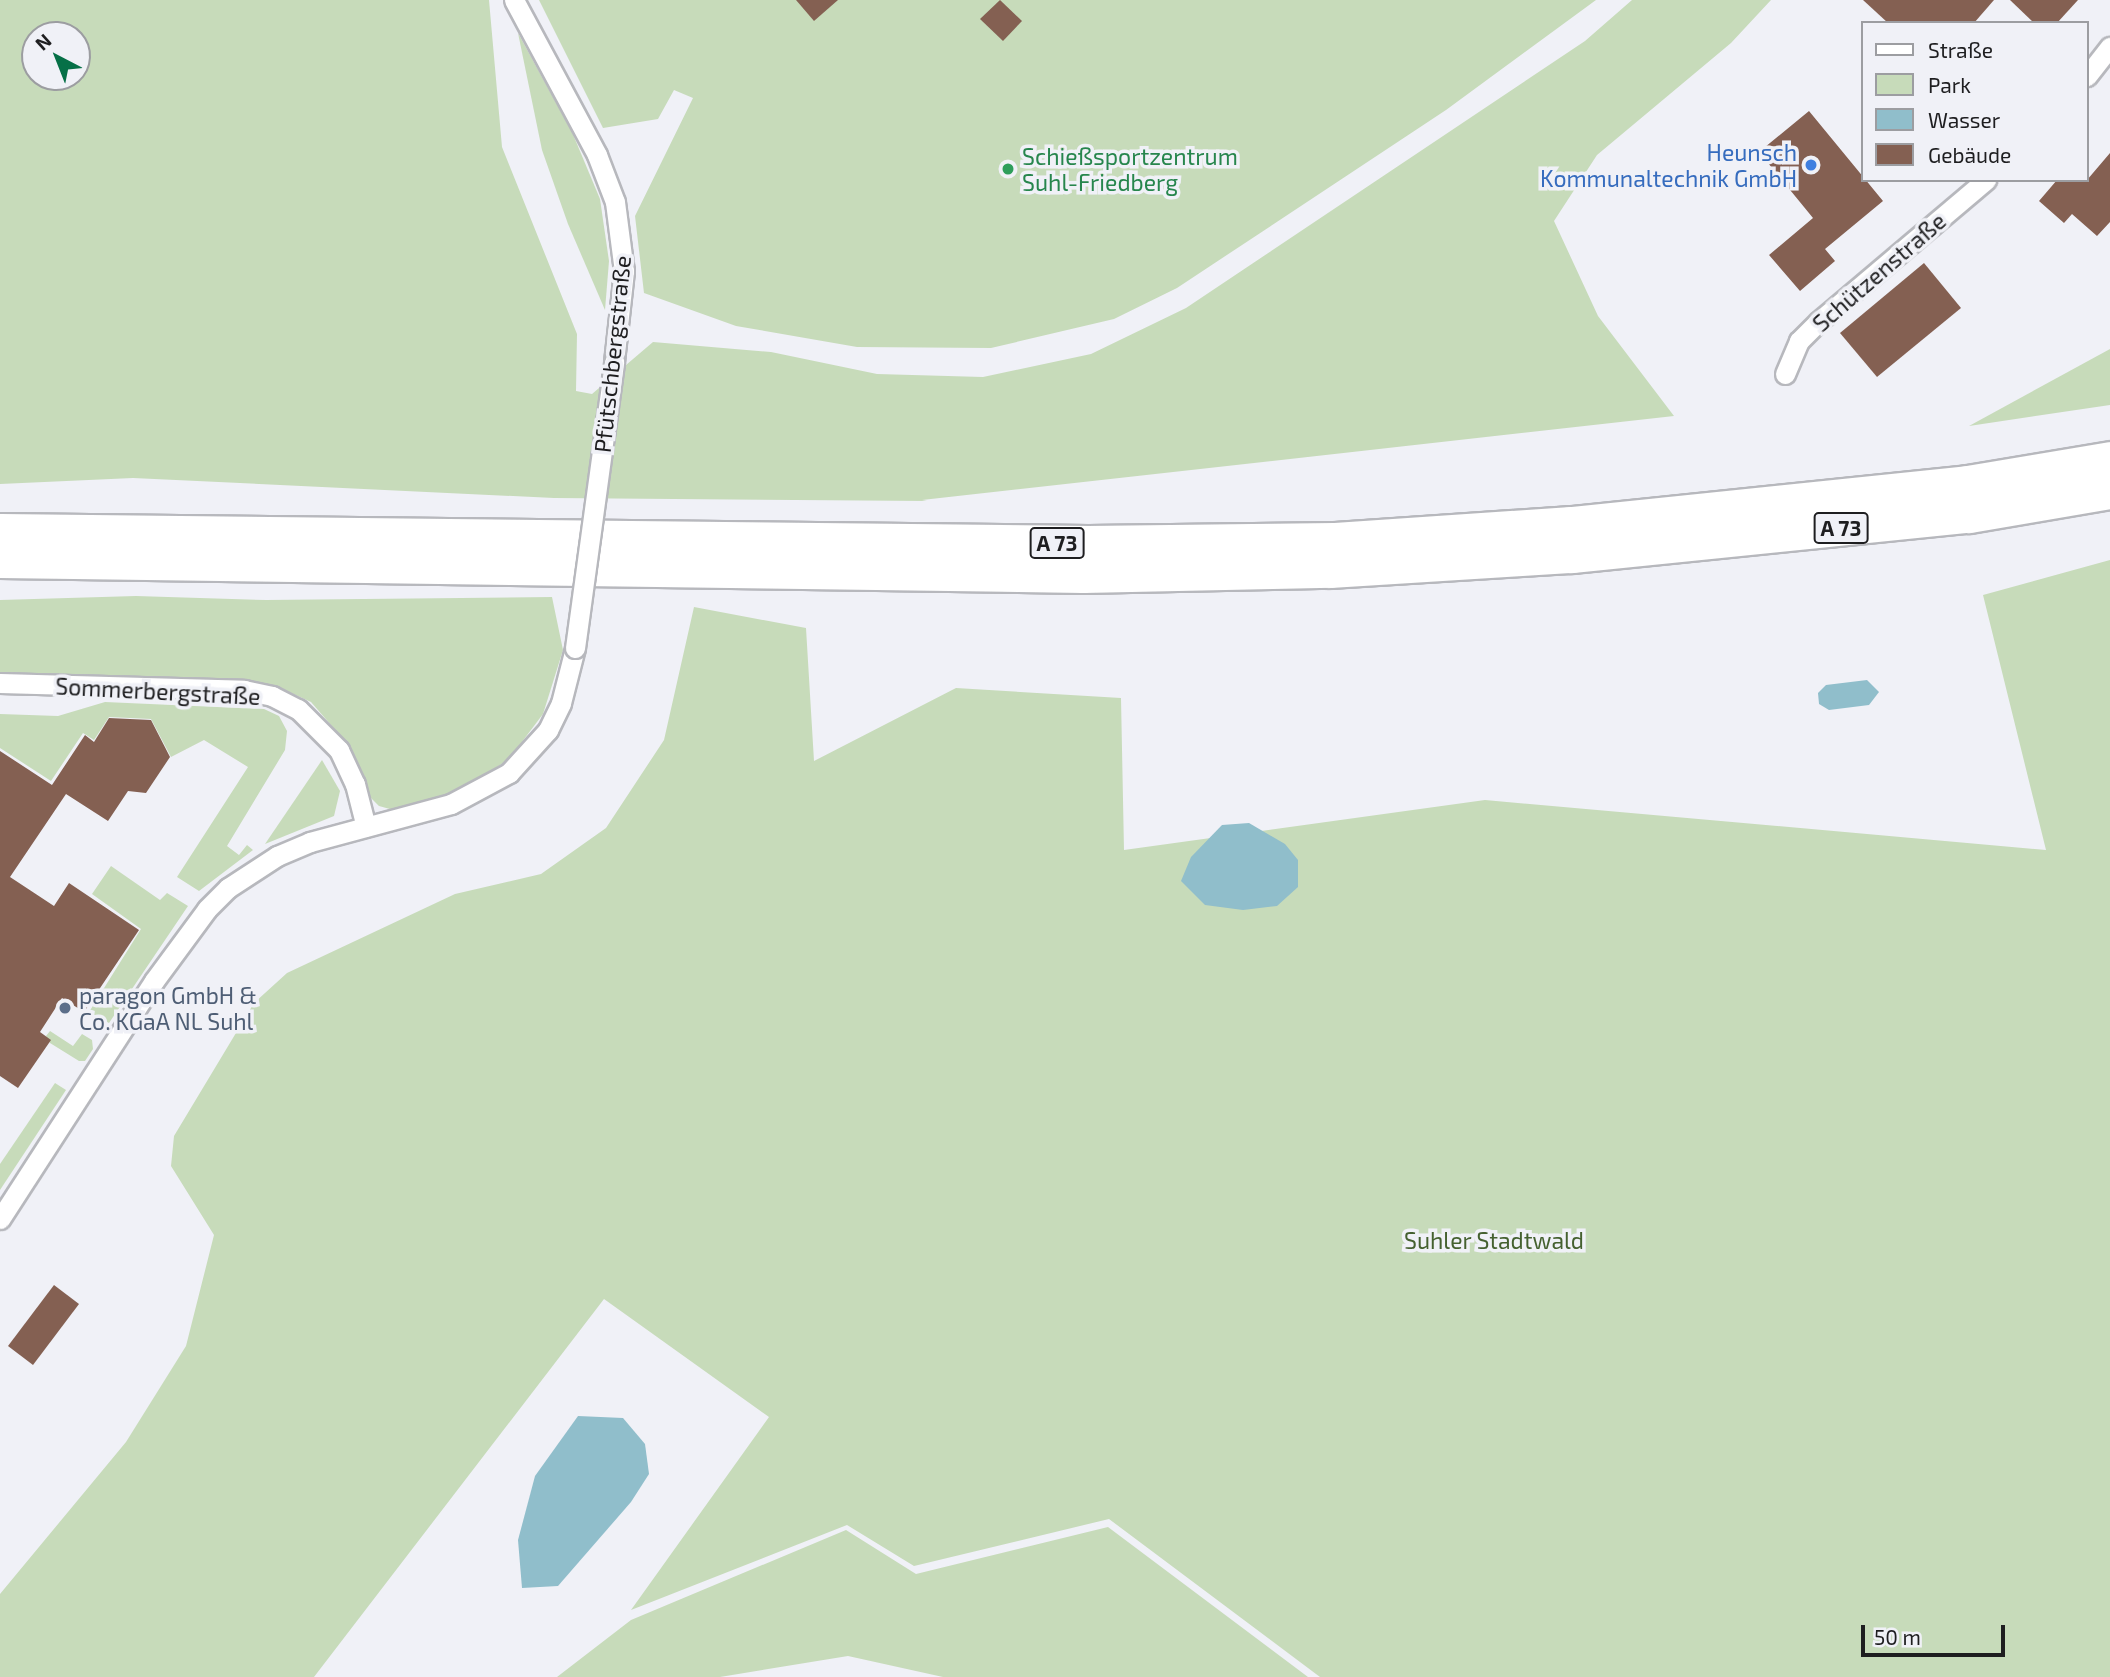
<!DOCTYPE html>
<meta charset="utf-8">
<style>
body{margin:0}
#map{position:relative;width:2110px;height:1677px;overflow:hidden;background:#f0f1f7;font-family:"Exo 2",sans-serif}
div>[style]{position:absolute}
.green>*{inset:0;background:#c7dbba}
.water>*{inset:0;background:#90becb}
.building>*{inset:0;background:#846052}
.roads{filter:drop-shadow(2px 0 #b7b8bd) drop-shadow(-2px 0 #b7b8bd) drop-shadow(0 2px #b7b8bd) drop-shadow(0 -2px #b7b8bd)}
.street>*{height:19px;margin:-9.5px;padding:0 9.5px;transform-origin:9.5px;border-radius:9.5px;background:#fff}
.highway>*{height:35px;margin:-17.5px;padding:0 17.5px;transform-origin:17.5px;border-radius:17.5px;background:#fff}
.bridges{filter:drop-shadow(2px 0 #b7b8bd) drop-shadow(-2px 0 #b7b8bd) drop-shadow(0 2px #b7b8bd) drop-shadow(0 -2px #b7b8bd)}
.street-bridge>*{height:19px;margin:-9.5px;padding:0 9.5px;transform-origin:9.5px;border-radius:9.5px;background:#fff}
.dots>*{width:19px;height:19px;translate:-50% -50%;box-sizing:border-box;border:4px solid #f0f1f7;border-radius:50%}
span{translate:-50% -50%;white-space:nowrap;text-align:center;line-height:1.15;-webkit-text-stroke:7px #f0f1f7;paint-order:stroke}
.shield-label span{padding:2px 5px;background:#f0f1f7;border:2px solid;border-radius:5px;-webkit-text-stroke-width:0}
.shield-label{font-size:21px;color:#1e1e20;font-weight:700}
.shop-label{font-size:23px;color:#366cbe}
.right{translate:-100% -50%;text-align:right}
.leisure-label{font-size:23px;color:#27864d}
.left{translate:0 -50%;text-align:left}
.street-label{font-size:23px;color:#1e1e20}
.service-label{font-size:23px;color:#4e5e75}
.park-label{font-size:23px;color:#456130}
.legend{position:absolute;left:1861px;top:21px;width:228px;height:161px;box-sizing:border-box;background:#f0f1f7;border:2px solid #9c9da1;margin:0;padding:9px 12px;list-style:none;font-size:21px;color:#1e1e20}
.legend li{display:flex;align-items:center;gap:14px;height:35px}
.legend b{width:35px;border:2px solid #9c9da1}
.north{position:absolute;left:21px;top:21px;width:70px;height:70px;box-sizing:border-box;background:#f0f1f7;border:2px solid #9c9da1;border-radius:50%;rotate:318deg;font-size:19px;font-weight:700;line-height:28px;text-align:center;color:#1e1e20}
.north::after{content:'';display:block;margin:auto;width:24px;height:32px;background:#067047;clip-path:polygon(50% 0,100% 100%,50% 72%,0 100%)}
.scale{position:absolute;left:1861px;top:1625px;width:144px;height:32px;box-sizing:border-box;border:4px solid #1e1e20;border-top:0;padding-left:9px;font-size:21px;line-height:24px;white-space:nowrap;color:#1e1e20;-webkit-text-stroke:5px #f0f1f7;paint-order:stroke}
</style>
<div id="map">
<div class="green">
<div style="clip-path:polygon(evenodd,0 0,489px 0,502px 147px,577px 334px,576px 391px,592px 394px,653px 342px,771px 352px,877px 374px,983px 377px,1091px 354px,1186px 308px,1585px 41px,1632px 0,1771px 0,1731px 43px,1597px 155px,1554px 221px,1598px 316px,1674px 416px,922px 500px,927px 501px,554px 498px,133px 478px,0 484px,0 0,35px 35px,77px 35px,77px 77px,35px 77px,35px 35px)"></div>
<div style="clip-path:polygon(539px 0,1596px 0,1446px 110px,1177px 288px,1114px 319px,991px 348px,857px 347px,736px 326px,644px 293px,635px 216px,693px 98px,674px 90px,658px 119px,603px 128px)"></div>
<div style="clip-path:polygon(518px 33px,572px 132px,600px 199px,609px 261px,605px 310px,568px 224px,542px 150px)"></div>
<div style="clip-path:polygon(2110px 349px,2110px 405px,1969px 426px)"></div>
<div style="clip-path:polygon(2110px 560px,2110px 1677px,1320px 1677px,1109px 1519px,914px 1566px,847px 1525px,631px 1610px,769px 1417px,604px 1299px,314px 1677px,0 1677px,0 1594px,126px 1442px,186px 1346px,214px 1235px,171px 1166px,174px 1136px,254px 1003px,287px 973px,455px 894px,541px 874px,606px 828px,664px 740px,694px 607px,806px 628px,814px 761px,956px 688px,1121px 698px,1124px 850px,1485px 800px,2046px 850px,1983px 595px)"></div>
<div style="clip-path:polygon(136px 596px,266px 600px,552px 597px,563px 650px,543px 714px,509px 759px,467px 787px,397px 811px,379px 806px,368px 795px,344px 740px,311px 702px,274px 685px,0 675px,0 600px)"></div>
<div style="clip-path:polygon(105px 702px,264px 709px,279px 716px,287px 731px,285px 750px,227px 846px,239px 855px,247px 845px,253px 850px,199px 891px,177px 877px,248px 767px,204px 740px,171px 757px,151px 719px,109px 717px,94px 740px,83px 733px,51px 781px,0 748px,0 714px,58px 716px)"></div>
<div style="clip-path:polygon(322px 760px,340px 791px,334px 816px,265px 844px)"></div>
<div style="clip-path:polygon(111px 866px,160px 900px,167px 893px,188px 906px,109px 1023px,89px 1012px,141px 929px,92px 894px)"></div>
<div style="clip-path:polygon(50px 1031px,73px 1046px,82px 1034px,92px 1040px,93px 1049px,85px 1061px,79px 1061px,50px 1043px,46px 1036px)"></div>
<div style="clip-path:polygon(55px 1083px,66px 1090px,0 1190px,0 1164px)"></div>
<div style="clip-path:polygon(1108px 1527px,1308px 1677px,943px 1677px,848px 1656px,720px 1677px,557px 1677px,631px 1620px,846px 1530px,916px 1574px)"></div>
</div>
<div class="water">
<div style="clip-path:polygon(1867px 680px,1879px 692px,1869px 705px,1829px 710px,1819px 704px,1818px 693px,1826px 685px)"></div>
<div style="clip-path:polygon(1249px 823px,1285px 844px,1298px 860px,1298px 887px,1277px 906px,1243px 910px,1205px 905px,1181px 881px,1191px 857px,1222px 825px)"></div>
<div style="clip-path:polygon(578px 1416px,623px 1418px,645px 1444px,649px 1474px,631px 1502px,558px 1586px,522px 1588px,518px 1540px,535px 1476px)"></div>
</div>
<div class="building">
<div style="clip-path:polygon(796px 0,838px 0,814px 21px)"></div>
<div style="clip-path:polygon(1000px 0,1022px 21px,1003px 41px,980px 19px)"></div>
<div style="clip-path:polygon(1863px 0,1994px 0,1974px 23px,1888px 23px)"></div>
<div style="clip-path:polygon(2010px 0,2078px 0,2057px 23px,2034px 23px)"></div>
<div style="clip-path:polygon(1809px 111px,1883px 201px,1825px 249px,1835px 261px,1800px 291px,1769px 255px,1813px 218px,1759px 152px)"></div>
<div style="clip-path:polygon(2110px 153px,2110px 222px,2097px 236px,2072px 214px,2064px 223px,2039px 201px,2057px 180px,2087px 180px)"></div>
<div style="clip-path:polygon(1924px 263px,1961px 308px,1877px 377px,1840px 333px)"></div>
<div style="clip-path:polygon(109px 718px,151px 720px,170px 757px,146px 793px,128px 791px,108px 821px,66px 794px,10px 877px,54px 906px,69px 883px,139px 930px,84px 1012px,62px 998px,40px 1032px,51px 1040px,18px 1088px,0 1076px,0 751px,52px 785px,85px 735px,94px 742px)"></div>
<div style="clip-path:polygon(54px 1285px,79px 1304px,33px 1365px,8px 1346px)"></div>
</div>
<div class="roads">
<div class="street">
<div style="left:514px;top:0;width:176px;rotate:61.8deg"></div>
<div style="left:597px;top:155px;width:50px;rotate:69deg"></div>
<div style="left:615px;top:202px;width:70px;rotate:82.6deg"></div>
<div style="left:624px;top:271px;width:92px;rotate:96.3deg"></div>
<div style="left:2087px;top:76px;width:37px;rotate:-52deg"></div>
<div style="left:1785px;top:374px;width:36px;rotate:-67deg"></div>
<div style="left:1799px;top:341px;width:28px;rotate:-45deg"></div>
<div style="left:1819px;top:321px;width:219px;rotate:-40.2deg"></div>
<div style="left:0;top:683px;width:244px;rotate:1.6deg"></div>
<div style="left:244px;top:690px;width:29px;rotate:12deg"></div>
<div style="left:272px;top:696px;width:29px;rotate:27deg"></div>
<div style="left:298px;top:709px;width:58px;rotate:45deg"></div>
<div style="left:339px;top:750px;width:38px;rotate:65deg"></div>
<div style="left:355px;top:784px;width:44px;rotate:75.7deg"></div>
<div style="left:0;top:1219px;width:283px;rotate:-57.1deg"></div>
<div style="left:154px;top:981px;width:89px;rotate:-53.6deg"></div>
<div style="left:207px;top:909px;width:30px;rotate:-45deg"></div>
<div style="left:228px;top:888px;width:59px;rotate:-33.1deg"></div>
<div style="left:277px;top:856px;width:36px;rotate:-23deg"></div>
<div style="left:310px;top:842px;width:146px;rotate:-15.1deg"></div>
<div style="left:451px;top:804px;width:66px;rotate:-28.1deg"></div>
<div style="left:509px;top:773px;width:58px;rotate:-47.8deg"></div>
<div style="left:548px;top:730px;width:30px;rotate:-64deg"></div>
<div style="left:561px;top:703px;width:57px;rotate:-75.7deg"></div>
</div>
<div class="highway">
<div style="left:0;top:531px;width:1088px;rotate:0.63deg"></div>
<div style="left:1088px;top:543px;width:247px;rotate:-0.7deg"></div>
<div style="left:1335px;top:540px;width:237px;rotate:-3.9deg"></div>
<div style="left:1571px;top:524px;width:398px;rotate:-5.9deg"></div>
<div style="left:1967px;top:483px;width:145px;rotate:-9.5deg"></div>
<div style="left:0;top:560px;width:1083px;rotate:0.79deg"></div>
<div style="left:1083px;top:575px;width:248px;rotate:-1.2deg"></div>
<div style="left:1331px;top:570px;width:241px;rotate:-3.6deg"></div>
<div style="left:1572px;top:555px;width:399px;rotate:-5.8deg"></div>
<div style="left:1969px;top:515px;width:143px;rotate:-9.7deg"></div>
</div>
</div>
<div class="bridges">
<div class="street-bridge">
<div style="left:575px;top:648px;width:289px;rotate:-82.2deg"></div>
</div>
</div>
<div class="dots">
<div style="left:1811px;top:165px;background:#3f7fe0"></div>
<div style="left:1008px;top:169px;background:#2e9e5b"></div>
<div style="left:65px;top:1008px;background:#5c6f8a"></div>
</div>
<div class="shield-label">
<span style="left:1841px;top:528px">A 73</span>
<span style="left:1057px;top:543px">A 73</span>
</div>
<div class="shop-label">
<span class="right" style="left:1797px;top:165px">Heunsch<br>Kommunaltechnik GmbH</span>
</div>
<div class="leisure-label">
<span class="left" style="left:1022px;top:169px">Schießsportzentrum<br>Suhl-Friedberg</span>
</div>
<div class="street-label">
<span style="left:1879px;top:272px;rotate:-41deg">Schützenstraße</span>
<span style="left:612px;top:354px;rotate:-84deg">Pfütschbergstraße</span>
<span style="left:158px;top:691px;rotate:3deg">Sommerbergstraße</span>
</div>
<div class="service-label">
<span class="left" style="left:79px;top:1008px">paragon GmbH &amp;<br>Co. KGaA NL Suhl</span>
</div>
<div class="park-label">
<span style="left:1494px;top:1240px">Suhler Stadtwald</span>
</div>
<ul class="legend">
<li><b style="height:9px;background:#fff"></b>Straße</li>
<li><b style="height:19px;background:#c7dbba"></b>Park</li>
<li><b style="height:19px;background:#90becb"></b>Wasser</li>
<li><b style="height:19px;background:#846052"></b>Gebäude</li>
</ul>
<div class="north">N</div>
<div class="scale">50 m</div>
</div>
